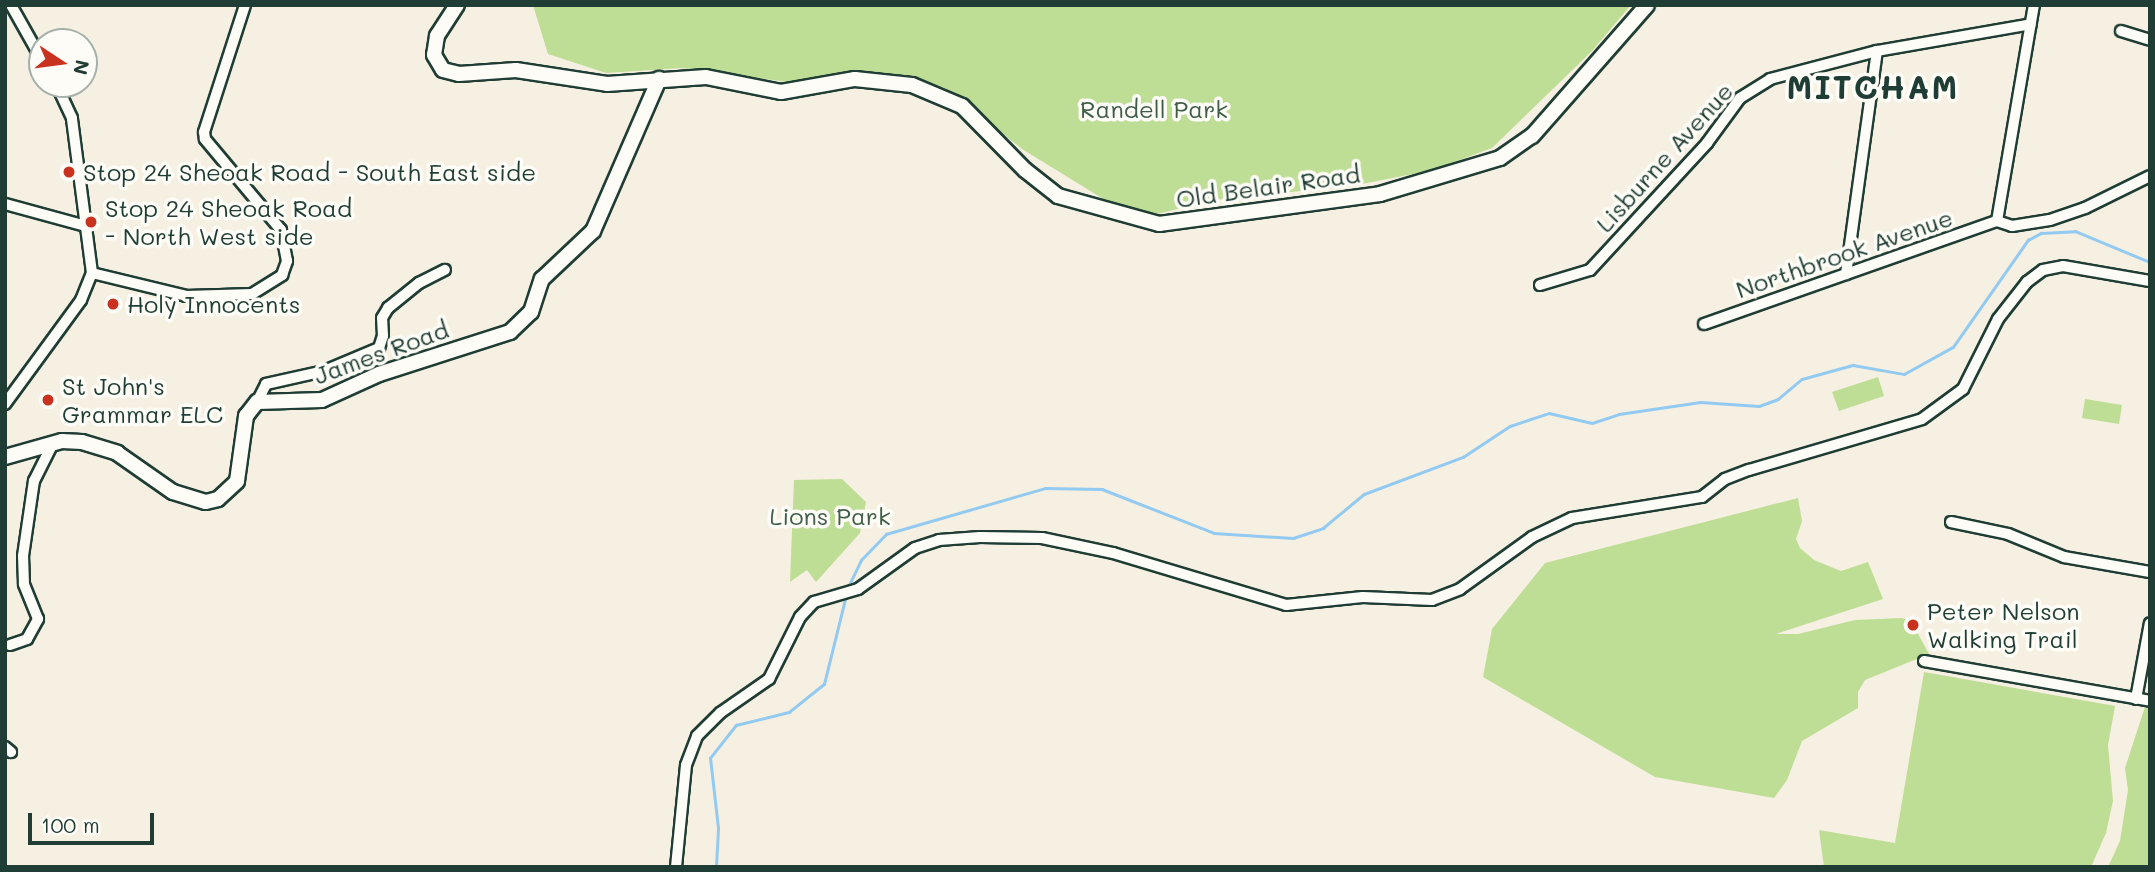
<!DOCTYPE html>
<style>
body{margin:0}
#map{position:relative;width:2155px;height:872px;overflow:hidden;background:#f6f0e2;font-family:Mali,sans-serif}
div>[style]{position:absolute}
.green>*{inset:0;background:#bedd95}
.stream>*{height:2.5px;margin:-1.25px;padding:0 1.25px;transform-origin:1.25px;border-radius:1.25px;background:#93caf1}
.roads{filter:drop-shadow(2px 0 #1f3d34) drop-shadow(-2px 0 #1f3d34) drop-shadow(0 2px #1f3d34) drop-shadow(0 -2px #1f3d34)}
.minor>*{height:10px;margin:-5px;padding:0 5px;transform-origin:5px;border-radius:5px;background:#fdfcf7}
.secondary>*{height:14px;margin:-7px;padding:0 7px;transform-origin:7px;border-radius:7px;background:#fdfcf7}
.dots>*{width:19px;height:19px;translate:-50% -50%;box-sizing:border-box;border:4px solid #fdfcf7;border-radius:50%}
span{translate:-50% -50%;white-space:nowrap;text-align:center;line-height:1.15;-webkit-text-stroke:7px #fdfcf7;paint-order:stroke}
.park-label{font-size:24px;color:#3f5d47}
.street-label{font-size:24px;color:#1f3d34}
.poi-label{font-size:24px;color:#1f3d34}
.left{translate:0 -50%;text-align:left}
.district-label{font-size:32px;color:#1f3d34;font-weight:700;letter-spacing:2px}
.frame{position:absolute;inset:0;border:7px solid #1f3d34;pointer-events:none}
.north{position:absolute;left:28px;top:28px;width:70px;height:70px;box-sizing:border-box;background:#fdfcf7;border:2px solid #a4b0a9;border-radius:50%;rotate:103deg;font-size:19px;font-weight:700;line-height:28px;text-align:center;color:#1f3d34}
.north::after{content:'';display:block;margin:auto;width:24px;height:32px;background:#c8321e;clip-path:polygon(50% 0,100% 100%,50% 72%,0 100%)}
.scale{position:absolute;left:28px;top:813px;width:126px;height:32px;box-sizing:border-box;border:4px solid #1f3d34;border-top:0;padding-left:9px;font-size:21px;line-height:24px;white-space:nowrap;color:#1f3d34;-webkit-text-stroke:5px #fdfcf7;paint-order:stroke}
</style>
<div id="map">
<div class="green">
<div style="clip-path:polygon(533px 5px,1631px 5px,1592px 51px,1492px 148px,1433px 170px,1357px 185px,1215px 200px,1136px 219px,1022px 149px,945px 88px,886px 74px,829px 74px,795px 83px,682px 68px,606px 73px,548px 54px)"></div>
<div style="clip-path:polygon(1878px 377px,1884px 396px,1839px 411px,1832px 392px)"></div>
<div style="clip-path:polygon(2085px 399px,2122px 405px,2119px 424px,2082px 418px)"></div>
<div style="clip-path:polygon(842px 479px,866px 502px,860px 533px,816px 582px,807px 570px,790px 582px,794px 480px)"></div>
<div style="clip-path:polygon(1798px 498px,1802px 521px,1796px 539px,1800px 548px,1814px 560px,1841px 571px,1868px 562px,1883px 599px,1776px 634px,1798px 634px,1855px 620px,1902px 618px,1911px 621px,1929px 654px,1865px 680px,1858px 692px,1858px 708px,1802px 741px,1787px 780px,1774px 798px,1655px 777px,1483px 677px,1492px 629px,1545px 563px)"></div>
<div style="clip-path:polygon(1924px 672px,2115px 706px,2108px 745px,2113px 801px,2106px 833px,2091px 867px,1824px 867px,1819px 830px,1895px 843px)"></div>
<div style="clip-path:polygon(2145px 707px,2150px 707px,2150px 867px,2108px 867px,2120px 841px,2128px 790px,2125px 768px)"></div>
</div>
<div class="stream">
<div style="left:847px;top:589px;width:32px;rotate:-64deg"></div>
<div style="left:861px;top:560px;width:36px;rotate:-46deg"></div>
<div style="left:886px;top:534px;width:166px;rotate:-16.1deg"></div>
<div style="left:1045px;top:488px;width:57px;rotate:1deg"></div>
<div style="left:1102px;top:489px;width:120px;rotate:21.4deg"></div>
<div style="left:1214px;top:533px;width:79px;rotate:3.6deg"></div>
<div style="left:1293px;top:538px;width:32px;rotate:-18deg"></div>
<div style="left:1323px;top:528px;width:53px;rotate:-39.7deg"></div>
<div style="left:1364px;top:494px;width:106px;rotate:-20.5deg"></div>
<div style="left:1463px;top:457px;width:56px;rotate:-33.4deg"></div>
<div style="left:1510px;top:426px;width:41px;rotate:-18.4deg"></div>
<div style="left:1549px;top:413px;width:44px;rotate:13.1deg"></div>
<div style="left:1592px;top:423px;width:28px;rotate:-18deg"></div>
<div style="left:1619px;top:414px;width:82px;rotate:-8.4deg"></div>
<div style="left:1700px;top:402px;width:59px;rotate:3.9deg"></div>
<div style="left:1759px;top:406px;width:20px;rotate:-20deg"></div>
<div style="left:1778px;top:399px;width:31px;rotate:-40deg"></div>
<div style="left:1802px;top:379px;width:53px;rotate:-15.4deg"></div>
<div style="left:1853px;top:365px;width:52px;rotate:10deg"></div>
<div style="left:1904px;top:374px;width:56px;rotate:-28.9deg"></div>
<div style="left:1953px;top:347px;width:131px;rotate:-55deg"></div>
<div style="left:2028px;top:240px;width:15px;rotate:-28deg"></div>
<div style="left:2041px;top:233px;width:34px;rotate:-3deg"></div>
<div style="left:2075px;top:231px;width:81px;rotate:22.5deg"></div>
<div style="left:716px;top:867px;width:39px;rotate:-87deg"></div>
<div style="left:718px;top:828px;width:70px;rotate:-96.5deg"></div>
<div style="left:710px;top:758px;width:42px;rotate:-51.8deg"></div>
<div style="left:736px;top:725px;width:55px;rotate:-13.8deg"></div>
<div style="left:789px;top:712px;width:45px;rotate:-38.7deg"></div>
<div style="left:824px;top:684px;width:92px;rotate:-76.1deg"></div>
</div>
<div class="roads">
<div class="minor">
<div style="left:11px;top:5px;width:63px;rotate:60.6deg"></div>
<div style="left:2121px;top:31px;width:30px;rotate:17deg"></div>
<div style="left:5px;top:204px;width:84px;rotate:15.2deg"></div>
<div style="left:1997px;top:221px;width:219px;rotate:-80.3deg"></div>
<div style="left:1997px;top:221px;width:16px;rotate:18deg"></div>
<div style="left:2012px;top:226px;width:38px;rotate:-9deg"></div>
<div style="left:2050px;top:220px;width:37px;rotate:-19deg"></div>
<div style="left:2085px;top:208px;width:72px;rotate:-26.2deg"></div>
<div style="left:92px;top:273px;width:97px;rotate:13.7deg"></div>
<div style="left:186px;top:296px;width:66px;rotate:-1.7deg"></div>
<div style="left:252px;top:294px;width:36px;rotate:-32deg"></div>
<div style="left:282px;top:275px;width:15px;rotate:-70deg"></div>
<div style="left:287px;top:261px;width:32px;rotate:-101deg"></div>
<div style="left:281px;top:230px;width:119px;rotate:-129.9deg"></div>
<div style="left:205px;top:139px;width:7px;rotate:-98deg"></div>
<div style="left:204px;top:132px;width:133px;rotate:-72.1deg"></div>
<div style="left:1846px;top:274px;width:225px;rotate:-82.1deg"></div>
<div style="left:1540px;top:285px;width:52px;rotate:-16.7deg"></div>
<div style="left:1590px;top:270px;width:173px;rotate:-47.3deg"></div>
<div style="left:1707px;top:143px;width:56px;rotate:-53.7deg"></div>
<div style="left:1740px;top:98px;width:36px;rotate:-32deg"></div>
<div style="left:1770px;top:79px;width:111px;rotate:-14.7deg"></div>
<div style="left:1877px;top:51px;width:156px;rotate:-9.9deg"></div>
<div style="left:1704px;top:324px;width:311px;rotate:-19.4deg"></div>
<div style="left:257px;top:402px;width:20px;rotate:-63deg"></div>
<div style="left:266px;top:384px;width:59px;rotate:-12.6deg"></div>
<div style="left:324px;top:371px;width:60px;rotate:-22.7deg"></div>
<div style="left:379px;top:348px;width:13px;rotate:-72deg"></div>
<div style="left:383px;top:336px;width:18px;rotate:-93deg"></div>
<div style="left:382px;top:318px;width:12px;rotate:-59deg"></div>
<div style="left:388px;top:308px;width:40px;rotate:-39deg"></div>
<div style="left:419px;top:283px;width:29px;rotate:-27deg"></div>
<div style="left:5px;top:404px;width:129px;rotate:-53.8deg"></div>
<div style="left:81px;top:300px;width:29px;rotate:-68deg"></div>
<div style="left:92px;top:273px;width:156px;rotate:-97.4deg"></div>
<div style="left:72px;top:118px;width:38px;rotate:-115deg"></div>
<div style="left:1951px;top:522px;width:58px;rotate:11.9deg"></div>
<div style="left:2008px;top:534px;width:61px;rotate:22.3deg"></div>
<div style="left:2064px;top:557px;width:87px;rotate:9.9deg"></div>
<div style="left:10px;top:645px;width:18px;rotate:-19deg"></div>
<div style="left:27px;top:639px;width:23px;rotate:-61deg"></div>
<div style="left:38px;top:619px;width:38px;rotate:-112deg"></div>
<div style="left:24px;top:584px;width:28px;rotate:-92deg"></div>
<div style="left:23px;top:556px;width:76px;rotate:-81.7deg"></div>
<div style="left:34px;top:481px;width:42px;rotate:-63.4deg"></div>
<div style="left:1924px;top:661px;width:230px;rotate:10deg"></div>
<div style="left:2136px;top:699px;width:77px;rotate:-79.6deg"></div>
<div style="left:5px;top:747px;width:8px;rotate:40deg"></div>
<div style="left:676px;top:867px;width:102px;rotate:-84.4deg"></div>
<div style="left:686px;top:765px;width:31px;rotate:-69deg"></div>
<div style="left:697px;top:736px;width:33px;rotate:-45deg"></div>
<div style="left:720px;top:713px;width:60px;rotate:-34.8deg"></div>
<div style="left:769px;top:679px;width:69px;rotate:-63.4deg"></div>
<div style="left:800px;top:617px;width:21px;rotate:-47deg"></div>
<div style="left:814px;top:602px;width:46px;rotate:-16.5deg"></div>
<div style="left:858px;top:589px;width:70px;rotate:-35.7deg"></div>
<div style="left:915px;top:548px;width:25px;rotate:-18deg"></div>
<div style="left:939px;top:540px;width:41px;rotate:-4.2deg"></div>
<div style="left:980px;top:537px;width:62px;rotate:0.9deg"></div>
<div style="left:1042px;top:538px;width:73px;rotate:11.9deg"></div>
<div style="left:1113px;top:553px;width:181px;rotate:16.7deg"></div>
<div style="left:1286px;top:605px;width:77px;rotate:-5.9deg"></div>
<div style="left:1363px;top:597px;width:69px;rotate:2.5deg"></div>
<div style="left:1432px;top:600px;width:30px;rotate:-21deg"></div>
<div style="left:1460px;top:589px;width:89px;rotate:-35.8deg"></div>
<div style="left:1532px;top:537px;width:44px;rotate:-25.4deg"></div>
<div style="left:1572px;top:518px;width:132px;rotate:-9.2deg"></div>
<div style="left:1702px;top:497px;width:29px;rotate:-38deg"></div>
<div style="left:1725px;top:479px;width:26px;rotate:-21deg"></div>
<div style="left:1749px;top:470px;width:180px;rotate:-16.4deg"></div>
<div style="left:1922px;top:419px;width:51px;rotate:-36.2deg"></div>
<div style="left:1963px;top:389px;width:78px;rotate:-63.4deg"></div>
<div style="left:1998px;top:319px;width:47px;rotate:-51.9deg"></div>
<div style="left:2027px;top:282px;width:20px;rotate:-37deg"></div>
<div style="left:2043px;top:270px;width:20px;rotate:-11deg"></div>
<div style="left:2063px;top:266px;width:88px;rotate:9.8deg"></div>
</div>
<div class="secondary">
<div style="left:457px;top:5px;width:37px;rotate:123deg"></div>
<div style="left:437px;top:36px;width:19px;rotate:99deg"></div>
<div style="left:434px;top:55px;width:17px;rotate:59deg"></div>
<div style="left:443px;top:70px;width:16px;rotate:14deg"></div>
<div style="left:459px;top:74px;width:57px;rotate:-4deg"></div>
<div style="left:516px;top:70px;width:92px;rotate:8.7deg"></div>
<div style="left:607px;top:84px;width:99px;rotate:-4deg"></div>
<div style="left:706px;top:77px;width:76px;rotate:11.3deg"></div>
<div style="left:781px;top:92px;width:75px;rotate:-10deg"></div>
<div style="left:855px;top:79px;width:57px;rotate:6deg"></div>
<div style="left:912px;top:85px;width:54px;rotate:22.8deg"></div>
<div style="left:962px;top:106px;width:90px;rotate:45.5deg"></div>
<div style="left:1025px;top:170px;width:42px;rotate:38.2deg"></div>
<div style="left:1058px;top:196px;width:105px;rotate:15.5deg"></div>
<div style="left:1159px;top:224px;width:223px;rotate:-7.7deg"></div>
<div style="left:1380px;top:194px;width:125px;rotate:-16.7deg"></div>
<div style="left:1500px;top:158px;width:39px;rotate:-35deg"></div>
<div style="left:1532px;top:136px;width:174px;rotate:-48.7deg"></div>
<div style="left:5px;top:457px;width:59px;rotate:-15.7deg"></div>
<div style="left:62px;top:441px;width:20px;rotate:3deg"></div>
<div style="left:82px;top:442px;width:37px;rotate:17deg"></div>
<div style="left:117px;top:453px;width:68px;rotate:34.9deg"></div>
<div style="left:173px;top:492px;width:34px;rotate:17deg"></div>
<div style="left:206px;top:502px;width:12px;rotate:-14deg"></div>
<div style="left:218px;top:499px;width:26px;rotate:-43deg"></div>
<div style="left:237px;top:481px;width:66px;rotate:-82.1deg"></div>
<div style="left:246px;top:416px;width:18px;rotate:-52deg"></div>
<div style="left:257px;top:402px;width:65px;rotate:-1.8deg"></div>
<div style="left:322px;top:400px;width:63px;rotate:-24.5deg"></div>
<div style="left:379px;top:374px;width:138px;rotate:-17.8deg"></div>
<div style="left:510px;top:332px;width:29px;rotate:-44deg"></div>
<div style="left:531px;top:312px;width:35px;rotate:-72deg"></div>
<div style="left:542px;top:279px;width:70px;rotate:-43.3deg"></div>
<div style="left:593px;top:231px;width:166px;rotate:-66.5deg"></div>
</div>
</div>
<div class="dots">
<div style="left:69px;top:172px;background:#c8321e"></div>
<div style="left:91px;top:222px;background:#c8321e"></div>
<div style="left:113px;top:304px;background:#c8321e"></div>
<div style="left:48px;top:400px;background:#c8321e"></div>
<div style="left:1913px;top:625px;background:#c8321e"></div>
</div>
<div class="park-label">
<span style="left:1154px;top:109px">Randell Park</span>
<span style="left:830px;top:516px">Lions Park</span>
</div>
<div class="street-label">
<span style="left:1664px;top:157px;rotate:-48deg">Lisburne Avenue</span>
<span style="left:1268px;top:186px;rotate:-8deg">Old Belair Road</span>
<span style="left:1844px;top:253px;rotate:-19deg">Northbrook Avenue</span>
<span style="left:381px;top:352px;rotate:-20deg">James Road</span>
</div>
<div class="poi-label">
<span class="left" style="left:83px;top:172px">Stop 24 Sheoak Road - South East side</span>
<span class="left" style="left:105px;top:222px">Stop 24 Sheoak Road<br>- North West side</span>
<span class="left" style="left:127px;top:304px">Holy Innocents</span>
<span class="left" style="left:62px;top:400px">St John's<br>Grammar ELC</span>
<span class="left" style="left:1927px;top:625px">Peter Nelson<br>Walking Trail</span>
</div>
<div class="district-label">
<span style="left:1873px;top:86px">MITCHAM</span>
</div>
<div class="frame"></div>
<div class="north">N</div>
<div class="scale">100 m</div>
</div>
